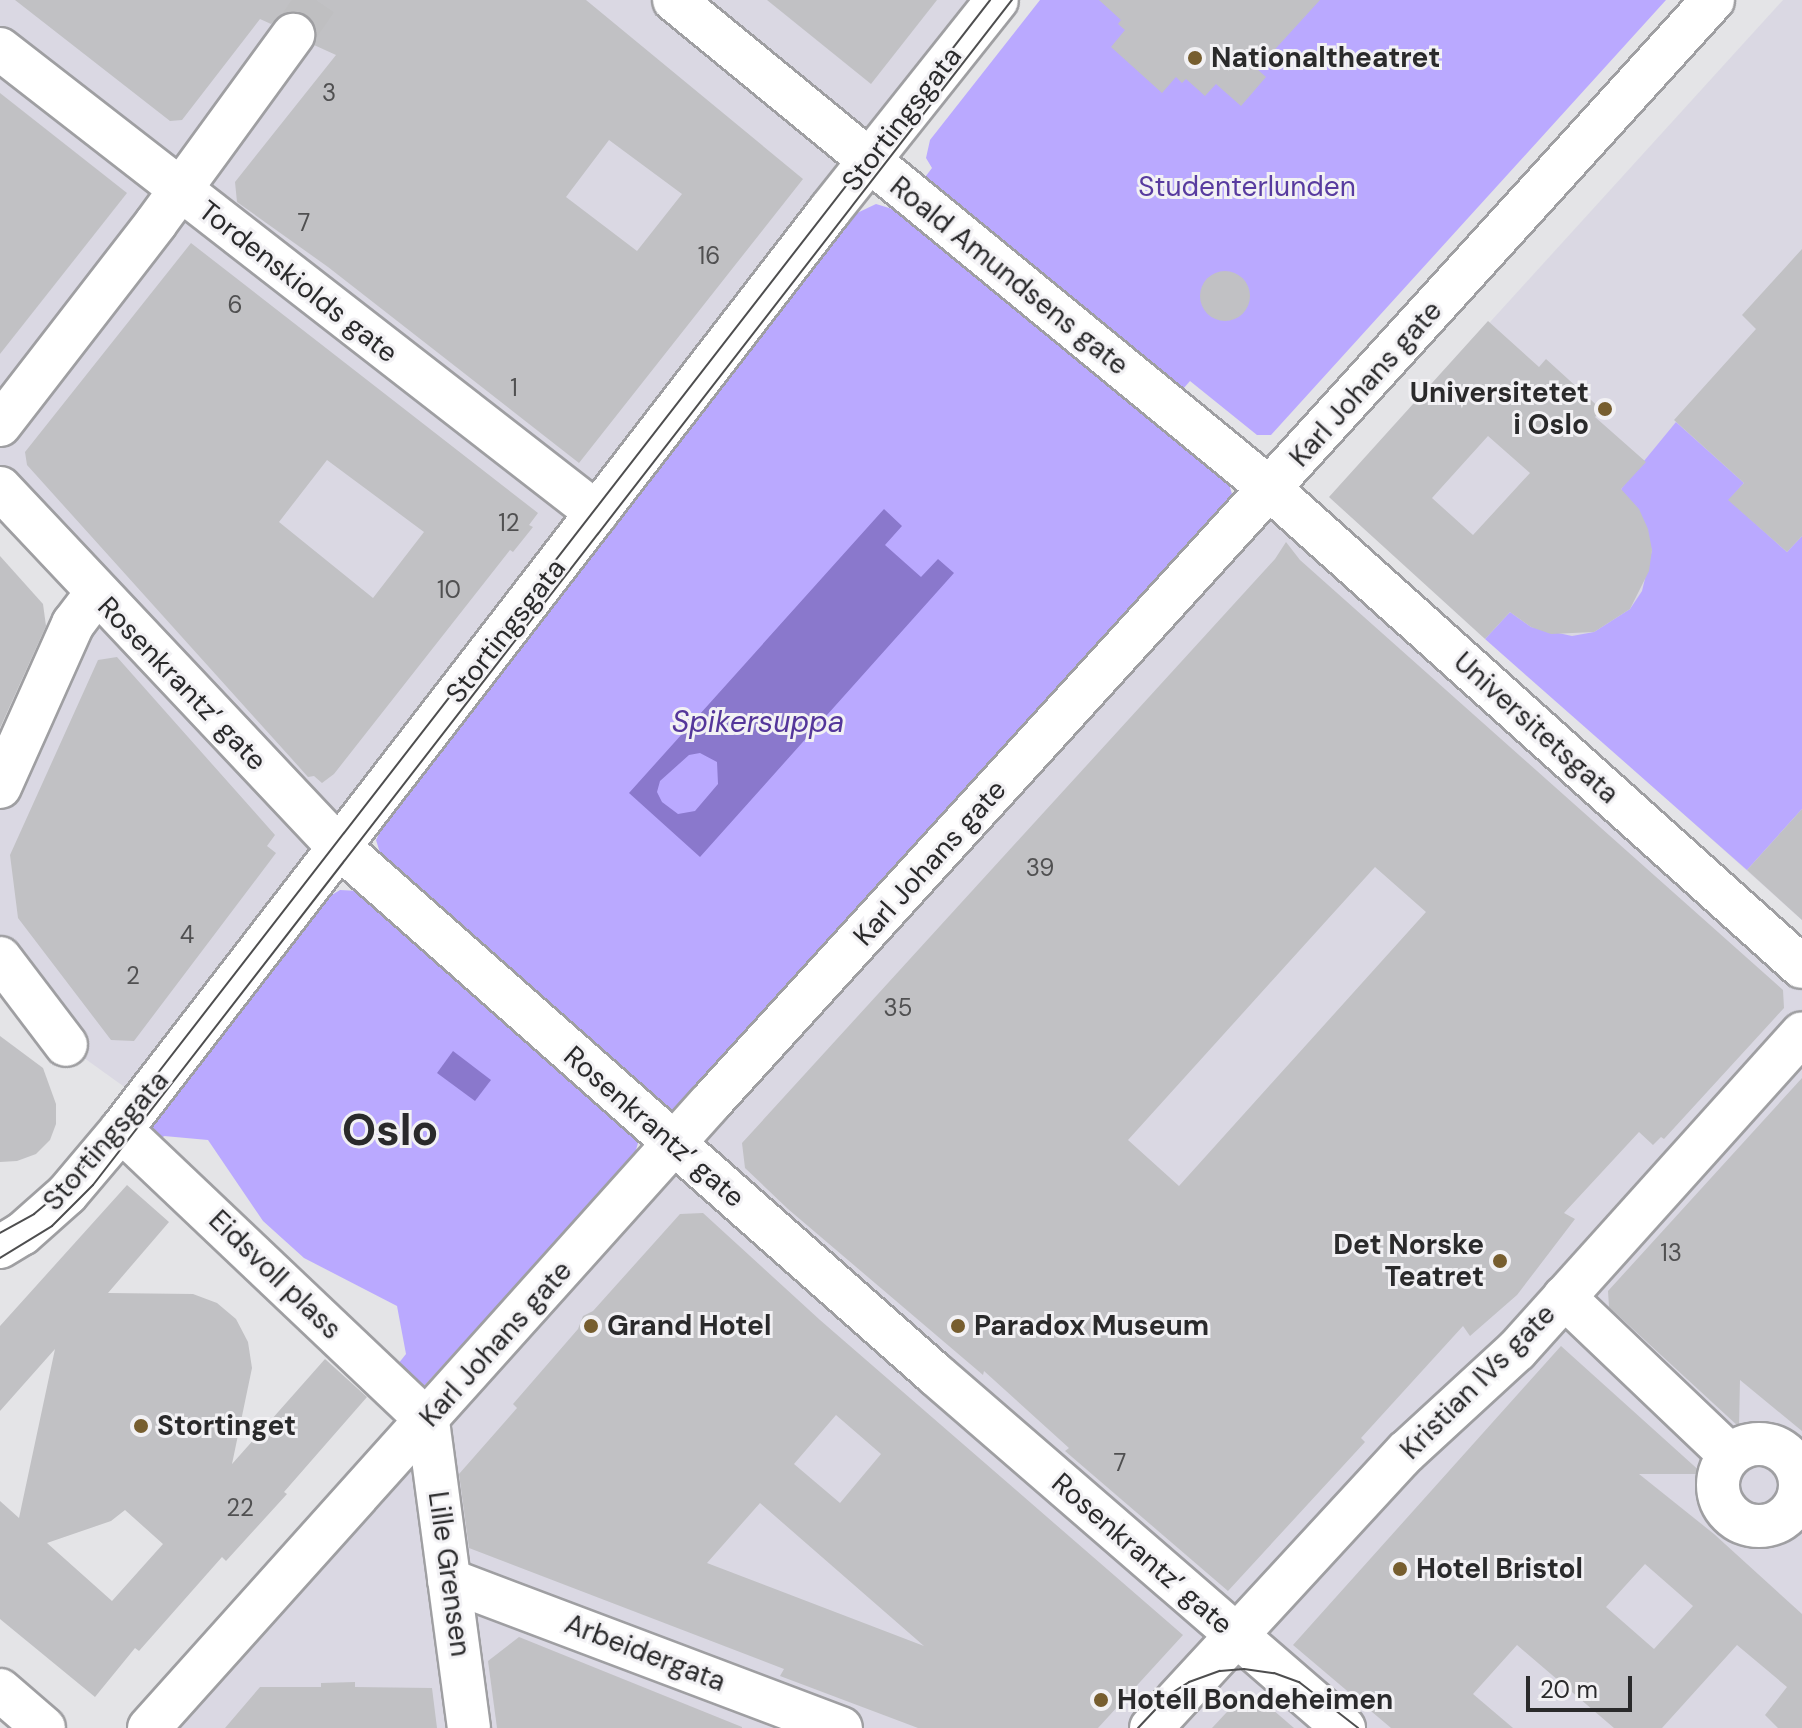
<!DOCTYPE html>
<meta charset="utf-8">
<style>
body{margin:0}
#map{position:relative;width:1802px;height:1728px;overflow:hidden;background:#e4e4e7;font-family:"DM Sans",sans-serif}
div>[style]{position:absolute}
.built>*{inset:0;background:#dad8e3}
.green>*{inset:0;background:#baa9ff}
.water>*{inset:0;background:#8a78cc}
.building>*{inset:0;background:#c1c1c4}
.round{border-radius:50%}
.minor-tunnel>*{height:42px;margin-top:-21px;transform-origin:0;background:repeating-linear-gradient(90deg,#bfbfc1 0 42px,transparent 0 63px)}
.roads{filter:drop-shadow(2px 0 #9f9fa2) drop-shadow(-2px 0 #9f9fa2) drop-shadow(0 2px #9f9fa2) drop-shadow(0 -2px #9f9fa2)}
.minor>*{height:42px;margin:-21px;padding:0 21px;transform-origin:21px;border-radius:21px;background:#fff}
.minor>.ring{margin:-21px;padding:0;box-sizing:content-box;background:none;border:42px solid #fff;border-radius:50%}
.tram>*{height:2px;margin:-1px;padding:0 1px;transform-origin:1px;border-radius:1px;background:#4e4e4f}
.dots>*{width:22px;height:22px;translate:-50% -50%;box-sizing:border-box;border:4px solid #f2f1f4;border-radius:50%}
span{translate:-50% -50%;white-space:nowrap;text-align:center;line-height:1.15;-webkit-text-stroke:6px #f2f1f4;paint-order:stroke}
.number-label{font-size:24px;color:#505051}
.number-label span{-webkit-text-stroke-width:0}
.poi-label{font-size:28px;color:#2a2a2b;font-weight:700}
.left{translate:0 -50%;text-align:left}
.right{translate:-100% -50%;text-align:right}
.street-label{font-size:28px;color:#2a2a2b}
.park-label{font-size:28px;color:#583b9f}
.water-label{font-size:30px;color:#54369a;font-style:italic}
.town-label{font-size:44px;color:#2a2a2b;font-weight:700}
.scale{position:absolute;left:1526px;top:1676px;width:106px;height:36px;box-sizing:border-box;border:4px solid #2a2a2b;border-top:0;padding-left:10px;font-size:24px;line-height:28px;white-space:nowrap;color:#2a2a2b;-webkit-text-stroke:6px #f2f1f4;paint-order:stroke}
</style>
<div id="map">
<div class="built">
<div style="clip-path:polygon(0 0,997px 0,144px 1101px,66px 1045px,0 958px,0 787px,82px 607px,0 488px)"></div>
<div style="clip-path:polygon(1783px 0,1802px 0,1802px 920px,1330px 498px)"></div>
<div style="clip-path:polygon(1270px 489px,1802px 967px,1802px 1728px,149px 1728px)"></div>
</div>
<div class="green">
<div style="clip-path:polygon(1040px 0,1666px 0,1271px 435px,1257px 435px,1190px 381px,1155px 421px,1228px 481px,1232px 494px,1227px 502px,677px 1108px,634px 1135px,638px 1143px,634px 1157px,424px 1386px,398px 1364px,406px 1354px,397px 1306px,304px 1258px,263px 1221px,208px 1140px,164px 1136px,148px 1155px,135px 1143px,322px 901px,340px 890px,359px 891px,382px 859px,376px 840px,385px 822px,855px 214px,876px 204px,899px 211px,932px 168px,926px 158px,930px 140px)"></div>
<div style="clip-path:polygon(1676px 422px,1744px 483px,1729px 500px,1787px 552px,1802px 536px,1802px 809px,1747px 870px,1485px 639px,1510px 612px,1531px 627px,1572px 636px,1594px 632px,1630px 609px,1642px 591px,1652px 550px,1621px 489px)"></div>
</div>
<div class="water">
<div style="clip-path:polygon(evenodd,884px 509px,902px 526px,885px 545px,921px 577px,938px 559px,954px 573px,700px 857px,629px 793px,884px 509px,700px 753px,717px 762px,718px 784px,695px 811px,678px 814px,662px 802px,657px 792px,660px 781px,689px 755px,700px 753px)"></div>
<div style="clip-path:polygon(453px 1051px,491px 1080px,475px 1101px,437px 1073px)"></div>
</div>
<div class="building">
<div style="clip-path:polygon(evenodd,15px 0,586px 0,803px 179px,579px 463px,328px 267px,237px 202px,235px 182px,336px 55px,314px 45px,315px 26px,308px 16px,296px 11px,284px 13px,271px 24px,260px 19px,182px 120px,170px 121px,15px 0,609px 140px,682px 194px,637px 251px,566px 197px,609px 140px)"></div>
<div style="clip-path:polygon(767px 0,937px 0,871px 84px)"></div>
<div style="clip-path:polygon(1099px 0,1320px 0,1257px 69px,1266px 77px,1241px 106px,1216px 84px,1205px 96px,1186px 79px,1182px 83px,1176px 77px,1162px 93px,1111px 47px,1125px 30px,1118px 24px,1121px 20px)"></div>
<div style="clip-path:polygon(0 93px,127px 193px,0 354px)"></div>
<div style="clip-path:polygon(evenodd,191px 243px,538px 513px,529px 525px,533px 527px,513px 552px,510px 550px,334px 774px,322px 783px,314px 776px,308px 777px,291px 758px,27px 465px,25px 452px,191px 243px,327px 460px,424px 532px,373px 598px,279px 522px,327px 460px)"></div>
<div style="clip-path:polygon(1802px 249px,1802px 536px,1787px 552px,1728px 500px,1744px 483px,1674px 420px,1756px 329px,1742px 315px)"></div>
<div class="round" style="left:1200px;top:271px;width:50px;height:50px"></div>
<div style="clip-path:polygon(evenodd,1488px 321px,1539px 367px,1546px 359px,1602px 410px,1595px 417px,1646px 462px,1621px 489px,1639px 509px,1648px 529px,1652px 550px,1649px 571px,1630px 609px,1594px 632px,1551px 634px,1531px 627px,1510px 612px,1485px 639px,1329px 497px,1488px 321px,1488px 436px,1530px 473px,1473px 535px,1432px 498px,1488px 436px)"></div>
<div style="clip-path:polygon(evenodd,1286px 542px,1300px 560px,1783px 990px,1784px 1008px,1664px 1139px,1661px 1137px,1653px 1145px,1639px 1132px,1564px 1213px,1575px 1219px,1517px 1295px,1470px 1336px,1463px 1326px,1361px 1438px,1365px 1442px,1228px 1591px,1065px 1451px,1069px 1448px,984px 1371px,983px 1375px,788px 1209px,745px 1168px,742px 1143px,1275px 559px,1286px 542px,1375px 867px,1426px 912px,1179px 1186px,1128px 1140px,1375px 867px)"></div>
<div style="clip-path:polygon(0 556px,43px 604px,46px 626px,0 728px)"></div>
<div style="clip-path:polygon(117px 657px,275px 835px,267px 846px,276px 853px,134px 1041px,111px 1040px,18px 918px,10px 855px,98px 660px)"></div>
<div style="clip-path:polygon(1802px 809px,1802px 920px,1747px 870px)"></div>
<div style="clip-path:polygon(0 1036px,43px 1068px,56px 1104px,56px 1124px,50px 1140px,36px 1154px,17px 1161px,0 1162px)"></div>
<div style="clip-path:polygon(1802px 1078px,1802px 1431px,1740px 1380px,1739px 1427px,1609px 1307px,1608px 1291px)"></div>
<div style="clip-path:polygon(evenodd,127px 1185px,169px 1222px,108px 1293px,193px 1294px,217px 1303px,236px 1319px,248px 1342px,252px 1368px,232px 1464px,325px 1359px,367px 1397px,284px 1492px,287px 1494px,226px 1561px,222px 1557px,139px 1651px,135px 1648px,95px 1697px,0 1619px,0 1501px,19px 1518px,55px 1349px,0 1411px,0 1326px,127px 1185px,125px 1510px,163px 1544px,112px 1601px,47px 1543px,111px 1521px,125px 1510px)"></div>
<div style="clip-path:polygon(evenodd,703px 1213px,820px 1320px,1183px 1635px,1098px 1728px,918px 1728px,780px 1676px,784px 1669px,469px 1548px,459px 1474px,517px 1408px,513px 1404px,578px 1329px,583px 1316px,593px 1311px,680px 1214px,703px 1213px,836px 1415px,881px 1454px,840px 1503px,794px 1464px,836px 1415px,703px 1213px,760px 1503px,924px 1646px,707px 1563px,760px 1503px)"></div>
<div style="clip-path:polygon(evenodd,1561px 1346px,1703px 1474px,1639px 1474px,1714px 1534px,1802px 1614px,1802px 1728px,1778px 1728px,1765px 1715px,1787px 1687px,1737px 1645px,1662px 1728px,1614px 1728px,1517px 1645px,1473px 1694px,1513px 1728px,1391px 1728px,1293px 1645px,1561px 1346px,1645px 1564px,1693px 1606px,1654px 1649px,1606px 1607px,1645px 1564px)"></div>
<div style="clip-path:polygon(519px 1637px,742px 1727px,742px 1728px,497px 1728px,488px 1661px)"></div>
<div style="clip-path:polygon(355px 1682px,355px 1687px,432px 1688px,437px 1728px,225px 1728px,260px 1687px,321px 1687px,321px 1683px)"></div>
<div style="clip-path:polygon(1258px 1697px,1294px 1728px,1212px 1728px,1240px 1698px)"></div>
</div>
<div class="minor-tunnel">
<div style="left:293px;top:35px;width:42px;rotate:-55.6deg"></div>
</div>
<div class="roads">
<div class="minor">
<div style="left:674px;top:0;width:771px;rotate:39.37deg"></div>
<div style="left:1270px;top:489px;width:715px;rotate:41.94deg"></div>
<div style="left:0;top:49px;width:756px;rotate:37.86deg"></div>
<div style="left:0;top:425px;width:255px;rotate:-52.3deg"></div>
<div style="left:156px;top:223px;width:233px;rotate:-53.9deg"></div>
<div style="left:0;top:488px;width:490px;rotate:46.7deg"></div>
<div style="left:336px;top:844px;width:800px;rotate:41.5deg"></div>
<div style="left:935px;top:1374px;width:541px;rotate:40.88deg"></div>
<div style="left:0;top:787px;width:179px;rotate:-65.9deg"></div>
<div style="left:73px;top:624px;width:39px;rotate:-53deg"></div>
<div style="left:0;top:958px;width:109px;rotate:52.8deg"></div>
<div style="left:121px;top:1130px;width:423px;rotate:43.5deg"></div>
<div style="left:428px;top:1421px;width:310px;rotate:82.4deg"></div>
<div style="left:0;top:1247px;width:26px;rotate:-31deg"></div>
<div style="left:22px;top:1234px;width:60px;rotate:-41.6deg"></div>
<div style="left:67px;top:1194px;width:84px;rotate:-49.8deg"></div>
<div style="left:121px;top:1130px;width:1161px;rotate:-52.38deg"></div>
<div style="left:830px;top:210px;width:268px;rotate:-51.5deg"></div>
<div style="left:1564px;top:1297px;width:229px;rotate:43.6deg"></div>
<div class="ring" style="left:1718px;top:1444px;width:40px;height:40px"></div>
<div style="left:449px;top:1580px;width:419px;rotate:20.7deg"></div>
<div style="left:0;top:1690px;width:58px;rotate:40.8deg"></div>
<div style="left:149px;top:1728px;width:840px;rotate:-48.09deg"></div>
<div style="left:710px;top:1103px;width:1491px;rotate:-47.72deg"></div>
<div style="left:1151px;top:1728px;width:376px;rotate:-47.3deg"></div>
<div style="left:1406px;top:1452px;width:151px;rotate:-42.6deg"></div>
<div style="left:1517px;top:1350px;width:426px;rotate:-48deg"></div>
</div>
</div>
<div class="tram">
<div style="left:0;top:1233px;width:39px;rotate:-29deg"></div>
<div style="left:34px;top:1214px;width:39px;rotate:-40deg"></div>
<div style="left:64px;top:1189px;width:58px;rotate:-49.2deg"></div>
<div style="left:102px;top:1145px;width:1449px;rotate:-52.2deg"></div>
<div style="left:0;top:1258px;width:61px;rotate:-31.6deg"></div>
<div style="left:52px;top:1226px;width:58px;rotate:-45deg"></div>
<div style="left:93px;top:1185px;width:1500px;rotate:-52.21deg"></div>
<div style="left:1138px;top:1728px;width:47px;rotate:-46.7deg"></div>
<div style="left:1170px;top:1694px;width:22px;rotate:-32deg"></div>
<div style="left:1189px;top:1682px;width:33px;rotate:-20deg"></div>
<div style="left:1220px;top:1671px;width:24px;rotate:-5deg"></div>
<div style="left:1244px;top:1669px;width:30px;rotate:8deg"></div>
<div style="left:1274px;top:1673px;width:27px;rotate:20deg"></div>
<div style="left:1299px;top:1682px;width:75px;rotate:37.9deg"></div>
</div>
<div class="dots">
<div style="left:1195px;top:58px;background:#775e2f"></div>
<div style="left:1605px;top:409px;background:#775e2f"></div>
<div style="left:1500px;top:1261px;background:#775e2f"></div>
<div style="left:591px;top:1326px;background:#775e2f"></div>
<div style="left:958px;top:1326px;background:#775e2f"></div>
<div style="left:141px;top:1426px;background:#775e2f"></div>
<div style="left:1400px;top:1569px;background:#775e2f"></div>
<div style="left:1101px;top:1700px;background:#775e2f"></div>
</div>
<div class="number-label">
<span style="left:329px;top:93px">3</span>
<span style="left:304px;top:223px">7</span>
<span style="left:709px;top:256px">16</span>
<span style="left:235px;top:305px">6</span>
<span style="left:514px;top:388px">1</span>
<span style="left:509px;top:523px">12</span>
<span style="left:449px;top:590px">10</span>
<span style="left:1040px;top:868px">39</span>
<span style="left:187px;top:935px">4</span>
<span style="left:133px;top:976px">2</span>
<span style="left:898px;top:1008px">35</span>
<span style="left:1671px;top:1253px">13</span>
<span style="left:1120px;top:1463px">7</span>
<span style="left:240px;top:1508px">22</span>
</div>
<div class="poi-label">
<span class="left" style="left:1211px;top:58px">Nationaltheatret</span>
<span class="right" style="left:1589px;top:409px">Universitetet<br>i Oslo</span>
<span class="right" style="left:1484px;top:1261px">Det Norske<br>Teatret</span>
<span class="left" style="left:607px;top:1326px">Grand Hotel</span>
<span class="left" style="left:974px;top:1326px">Paradox Museum</span>
<span class="left" style="left:157px;top:1426px">Stortinget</span>
<span class="left" style="left:1416px;top:1569px">Hotel Bristol</span>
<span class="left" style="left:1117px;top:1700px">Hotell Bondeheimen</span>
</div>
<div class="street-label">
<span style="left:902px;top:119px;rotate:-52deg">Stortingsgata</span>
<span style="left:1009px;top:276px;rotate:39deg">Roald Amundsens gate</span>
<span style="left:298px;top:282px;rotate:38deg">Tordenskiolds gate</span>
<span style="left:1366px;top:384px;rotate:-48deg">Karl Johans gate</span>
<span style="left:506px;top:631px;rotate:-52deg">Stortingsgata</span>
<span style="left:182px;top:684px;rotate:46deg">Rosenkrantz’ gate</span>
<span style="left:1536px;top:728px;rotate:42deg">Universitetsgata</span>
<span style="left:930px;top:863px;rotate:-48deg">Karl Johans gate</span>
<span style="left:654px;top:1127px;rotate:41deg">Rosenkrantz’ gate</span>
<span style="left:106px;top:1141px;rotate:-49deg">Stortingsgata</span>
<span style="left:275px;top:1275px;rotate:44deg">Eidsvoll plass</span>
<span style="left:496px;top:1344px;rotate:-48deg">Karl Johans gate</span>
<span style="left:1478px;top:1382px;rotate:-45deg">Kristian IVs gate</span>
<span style="left:1142px;top:1554px;rotate:41deg">Rosenkrantz’ gate</span>
<span style="left:449px;top:1574px;rotate:82deg">Lille Grensen</span>
<span style="left:645px;top:1653px;rotate:21deg">Arbeidergata</span>
</div>
<div class="park-label">
<span style="left:1247px;top:187px">Studenterlunden</span>
</div>
<div class="water-label">
<span style="left:758px;top:722px">Spikersuppa</span>
</div>
<div class="town-label">
<span style="left:390px;top:1130px">Oslo</span>
</div>
<div class="scale">20 m</div>
</div>
